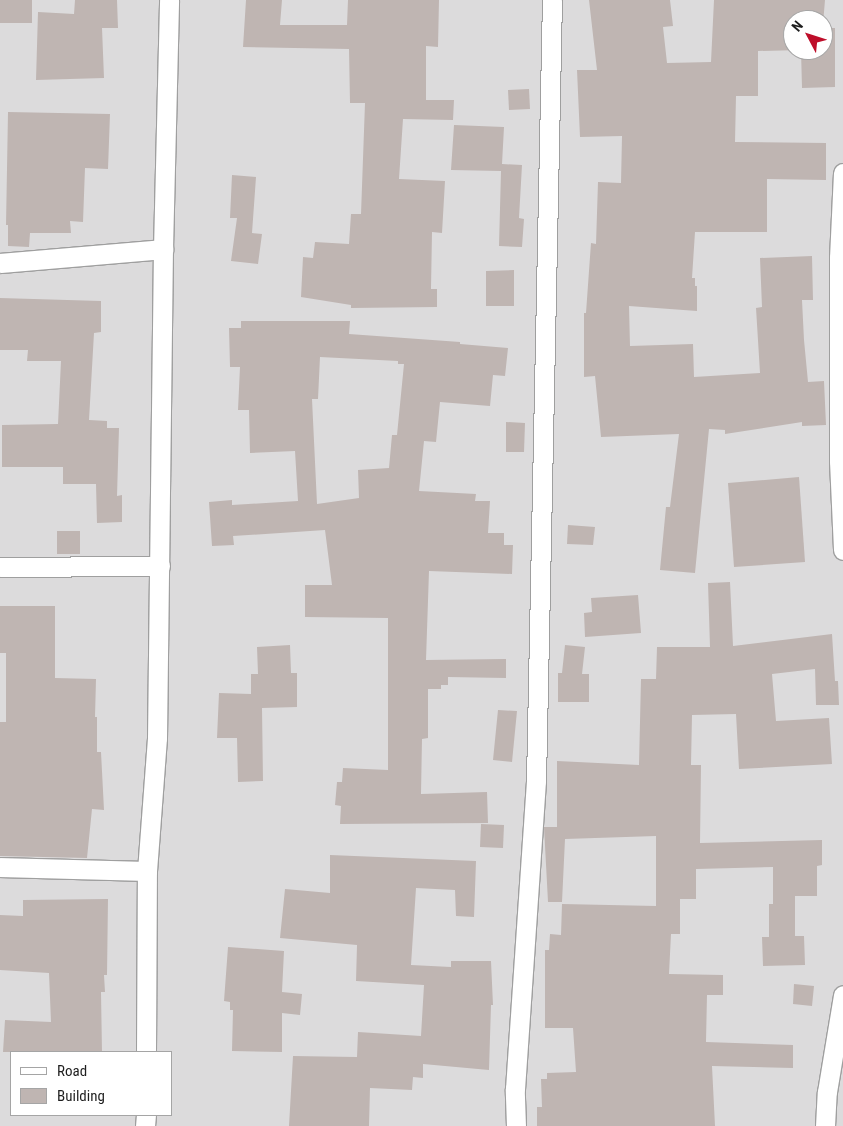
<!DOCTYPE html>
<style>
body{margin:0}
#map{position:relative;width:843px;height:1126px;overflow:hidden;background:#efeae5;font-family:"Roboto Condensed",sans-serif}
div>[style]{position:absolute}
.residential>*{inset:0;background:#dcdbdc}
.building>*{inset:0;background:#bfb5b2}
.roads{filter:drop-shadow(1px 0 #9f9f9f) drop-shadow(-1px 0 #9f9f9f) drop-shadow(0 1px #9f9f9f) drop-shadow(0 -1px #9f9f9f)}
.street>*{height:19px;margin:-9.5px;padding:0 9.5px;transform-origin:9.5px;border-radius:9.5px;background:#fff}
span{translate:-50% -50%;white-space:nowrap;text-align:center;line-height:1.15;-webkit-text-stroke:5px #fff;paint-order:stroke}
.legend{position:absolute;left:10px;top:1051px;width:162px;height:65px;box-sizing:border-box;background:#fff;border:1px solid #a5a5a5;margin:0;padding:6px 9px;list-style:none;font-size:15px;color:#1e1e1e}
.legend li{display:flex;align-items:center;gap:10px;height:25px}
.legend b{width:25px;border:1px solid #a5a5a5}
.north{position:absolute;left:783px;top:10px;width:50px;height:50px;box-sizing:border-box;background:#fff;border:1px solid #a5a5a5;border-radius:50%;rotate:310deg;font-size:14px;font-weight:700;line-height:20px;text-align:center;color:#1e1e1e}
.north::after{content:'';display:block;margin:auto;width:18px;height:22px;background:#be0e2a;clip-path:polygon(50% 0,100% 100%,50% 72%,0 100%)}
</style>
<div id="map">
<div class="residential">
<div style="clip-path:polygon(evenodd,0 0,843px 0,843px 1126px,0 1126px,0 0,793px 20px,823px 20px,823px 50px,793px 50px,793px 20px,0 0,11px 1052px,171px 1052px,171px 1115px,11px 1115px,11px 1052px)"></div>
</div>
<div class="building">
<div style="clip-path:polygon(0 0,32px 0,32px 23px,0 23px)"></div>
<div style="clip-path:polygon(75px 0,117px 0,118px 28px,102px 28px,104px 78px,36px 80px,38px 12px,74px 14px)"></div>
<div style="clip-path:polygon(246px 0,282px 0,280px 25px,347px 25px,348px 0,439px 0,438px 47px,426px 46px,426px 100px,454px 100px,453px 120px,403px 119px,399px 179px,445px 181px,442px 233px,432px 232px,431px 289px,437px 289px,437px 307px,351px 308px,351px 305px,301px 297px,303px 257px,313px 258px,315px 242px,349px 244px,351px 214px,361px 214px,365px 103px,350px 103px,349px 49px,243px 47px)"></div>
<div style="clip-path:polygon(589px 0,670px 0,673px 26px,663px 27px,667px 63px,711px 62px,714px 0,825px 0,823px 24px,823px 20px,793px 20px,793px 50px,823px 50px,823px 28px,835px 28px,835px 87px,802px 88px,801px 50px,758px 51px,758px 96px,736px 96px,735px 142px,826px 143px,826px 180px,767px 179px,767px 232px,695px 232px,692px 278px,695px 278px,695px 286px,697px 286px,697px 311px,629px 306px,630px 346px,693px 344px,694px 377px,760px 373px,756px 308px,762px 307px,760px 258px,812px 256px,813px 300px,802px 300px,804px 340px,808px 382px,824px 381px,826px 425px,802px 426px,802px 422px,725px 434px,725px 430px,709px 429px,695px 573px,660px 570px,666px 507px,670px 507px,679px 434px,601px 437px,595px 376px,584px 377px,584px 313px,586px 313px,591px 243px,596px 244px,598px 182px,621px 183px,622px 136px,580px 137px,577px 70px,597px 70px)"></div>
<div style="clip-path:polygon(529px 89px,530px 109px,509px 110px,508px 90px)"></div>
<div style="clip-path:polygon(8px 112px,110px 114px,108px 169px,85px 168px,83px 222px,70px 221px,71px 233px,30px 233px,29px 247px,8px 246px,8px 225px,6px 225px)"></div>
<div style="clip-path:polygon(454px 125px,504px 127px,502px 164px,522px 165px,519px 218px,524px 219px,522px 247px,499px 246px,501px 171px,451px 170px)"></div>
<div style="clip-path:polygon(232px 175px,256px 177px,252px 233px,262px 234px,258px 264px,231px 261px,237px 218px,230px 218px)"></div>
<div style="clip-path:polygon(514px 270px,514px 306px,486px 306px,486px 271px)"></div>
<div style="clip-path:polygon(0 298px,101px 301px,101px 332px,94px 333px,89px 420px,107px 421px,107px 428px,119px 428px,117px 496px,122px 495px,122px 522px,97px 523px,96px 484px,63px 484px,63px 467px,2px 467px,2px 425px,58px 424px,61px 361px,27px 361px,28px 350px,0 350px)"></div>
<div style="clip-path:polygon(evenodd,241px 321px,350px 321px,349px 334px,460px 342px,460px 344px,508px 348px,505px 376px,493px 375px,490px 406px,440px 402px,436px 442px,424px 441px,419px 491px,476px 494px,475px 501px,490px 501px,488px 533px,504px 533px,504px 545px,513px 545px,512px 574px,429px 571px,426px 660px,506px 659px,506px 678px,448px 677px,448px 685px,441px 685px,441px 689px,428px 689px,428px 738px,422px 739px,421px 794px,487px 792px,488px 823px,340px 824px,341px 806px,335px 805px,337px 782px,342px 782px,343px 768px,388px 770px,388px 618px,305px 617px,305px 585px,332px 585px,325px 530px,233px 536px,234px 545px,212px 546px,209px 502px,232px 500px,232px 505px,298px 501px,295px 451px,250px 453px,249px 410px,238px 410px,240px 367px,230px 367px,229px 328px,241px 328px,241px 321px,320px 357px,398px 361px,398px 364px,404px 364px,397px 435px,392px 435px,389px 468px,358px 470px,359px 498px,317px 504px,312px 399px,318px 399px,320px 357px)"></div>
<div style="clip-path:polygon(506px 422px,525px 423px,524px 452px,506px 452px)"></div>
<div style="clip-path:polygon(799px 477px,805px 562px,734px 567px,728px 483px)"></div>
<div style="clip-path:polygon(568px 525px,595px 527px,593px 545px,567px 544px)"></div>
<div style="clip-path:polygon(57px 531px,80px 531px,80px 554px,57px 554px)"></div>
<div style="clip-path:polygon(730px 582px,733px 646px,832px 634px,835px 681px,838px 681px,839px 705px,816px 705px,815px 669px,772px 674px,776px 721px,829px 718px,832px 764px,739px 769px,736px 714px,692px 715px,691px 765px,701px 765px,700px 843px,822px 840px,822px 865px,817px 866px,817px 896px,795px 896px,795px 936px,804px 936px,805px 965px,763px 966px,762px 937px,769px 937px,769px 904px,773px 904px,773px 867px,696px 869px,696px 899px,680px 899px,680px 934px,671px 934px,669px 974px,723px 975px,723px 995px,707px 995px,706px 1042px,793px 1045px,793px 1068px,712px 1066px,715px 1126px,537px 1126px,537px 1107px,542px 1107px,541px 1079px,547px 1079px,547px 1073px,576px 1072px,573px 1028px,545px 1028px,545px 950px,549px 950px,550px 934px,561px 935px,562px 904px,656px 906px,656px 836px,565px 839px,562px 902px,548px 902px,544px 827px,557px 827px,557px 761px,639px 765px,641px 679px,656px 679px,657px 647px,710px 647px,708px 583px)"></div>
<div style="clip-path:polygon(638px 595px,641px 633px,585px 637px,584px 613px,592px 612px,591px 598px)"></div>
<div style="clip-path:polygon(0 606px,55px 606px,55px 678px,96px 679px,95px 717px,97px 717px,97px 752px,101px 752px,104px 810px,92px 809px,87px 858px,0 856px,0 722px,6px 722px,6px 653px,0 653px)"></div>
<div style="clip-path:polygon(290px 645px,291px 673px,297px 673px,297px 707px,262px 708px,263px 781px,238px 782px,237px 738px,217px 738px,219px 693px,251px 694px,251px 674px,258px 674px,257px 647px)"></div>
<div style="clip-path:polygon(565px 645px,585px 647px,582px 674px,589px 674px,589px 702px,558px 702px,558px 673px,562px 673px)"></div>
<div style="clip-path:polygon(498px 710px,517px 711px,512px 762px,493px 760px)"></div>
<div style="clip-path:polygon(481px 824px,504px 825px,503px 848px,480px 847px)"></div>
<div style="clip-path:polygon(330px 855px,476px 861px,474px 917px,456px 916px,455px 890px,416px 888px,411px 965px,451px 967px,451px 961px,491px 961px,493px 1005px,491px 1005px,489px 1070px,423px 1064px,423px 1078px,413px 1077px,412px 1090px,370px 1088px,369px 1126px,289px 1126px,293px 1056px,357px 1057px,358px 1032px,421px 1036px,424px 985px,356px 981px,357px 945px,280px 938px,285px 889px,330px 893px)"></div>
<div style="clip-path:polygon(108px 899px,107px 975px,104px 975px,105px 992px,101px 992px,102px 1052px,3px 1052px,5px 1020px,51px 1022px,49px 973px,0 970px,0 915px,23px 916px,23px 900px)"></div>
<div style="clip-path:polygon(228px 947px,284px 951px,282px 992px,302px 994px,300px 1015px,282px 1013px,282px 1052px,232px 1051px,233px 1010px,230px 1010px,230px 1002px,224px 1001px)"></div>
<div style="clip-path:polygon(794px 984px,814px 986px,812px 1006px,793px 1004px)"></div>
</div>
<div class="roads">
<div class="street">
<div style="left:843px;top:173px;width:85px;rotate:92.7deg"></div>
<div style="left:839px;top:258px;width:203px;rotate:90deg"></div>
<div style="left:839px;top:461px;width:89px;rotate:87.4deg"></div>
<div style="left:0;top:263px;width:164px;rotate:-4.9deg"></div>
<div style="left:0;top:567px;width:160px;rotate:-0.4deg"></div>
<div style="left:0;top:867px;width:147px;rotate:1.6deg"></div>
<div style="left:146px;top:1052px;width:181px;rotate:-89.7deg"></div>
<div style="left:147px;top:871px;width:133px;rotate:-85.7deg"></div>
<div style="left:157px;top:738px;width:489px;rotate:-89.3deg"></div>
<div style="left:163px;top:249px;width:249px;rotate:-88.6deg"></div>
<div style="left:145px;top:1126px;width:11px;rotate:-85deg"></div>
<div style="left:516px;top:1126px;width:37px;rotate:-92deg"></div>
<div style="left:515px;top:1089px;width:309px;rotate:-86.1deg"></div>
<div style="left:536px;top:781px;width:781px;rotate:-88.83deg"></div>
<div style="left:825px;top:1126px;width:34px;rotate:-87deg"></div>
<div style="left:827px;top:1092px;width:98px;rotate:-80.6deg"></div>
</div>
</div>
<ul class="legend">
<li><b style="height:6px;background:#fff"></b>Road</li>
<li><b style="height:14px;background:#bfb5b2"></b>Building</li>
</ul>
<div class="north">N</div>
</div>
